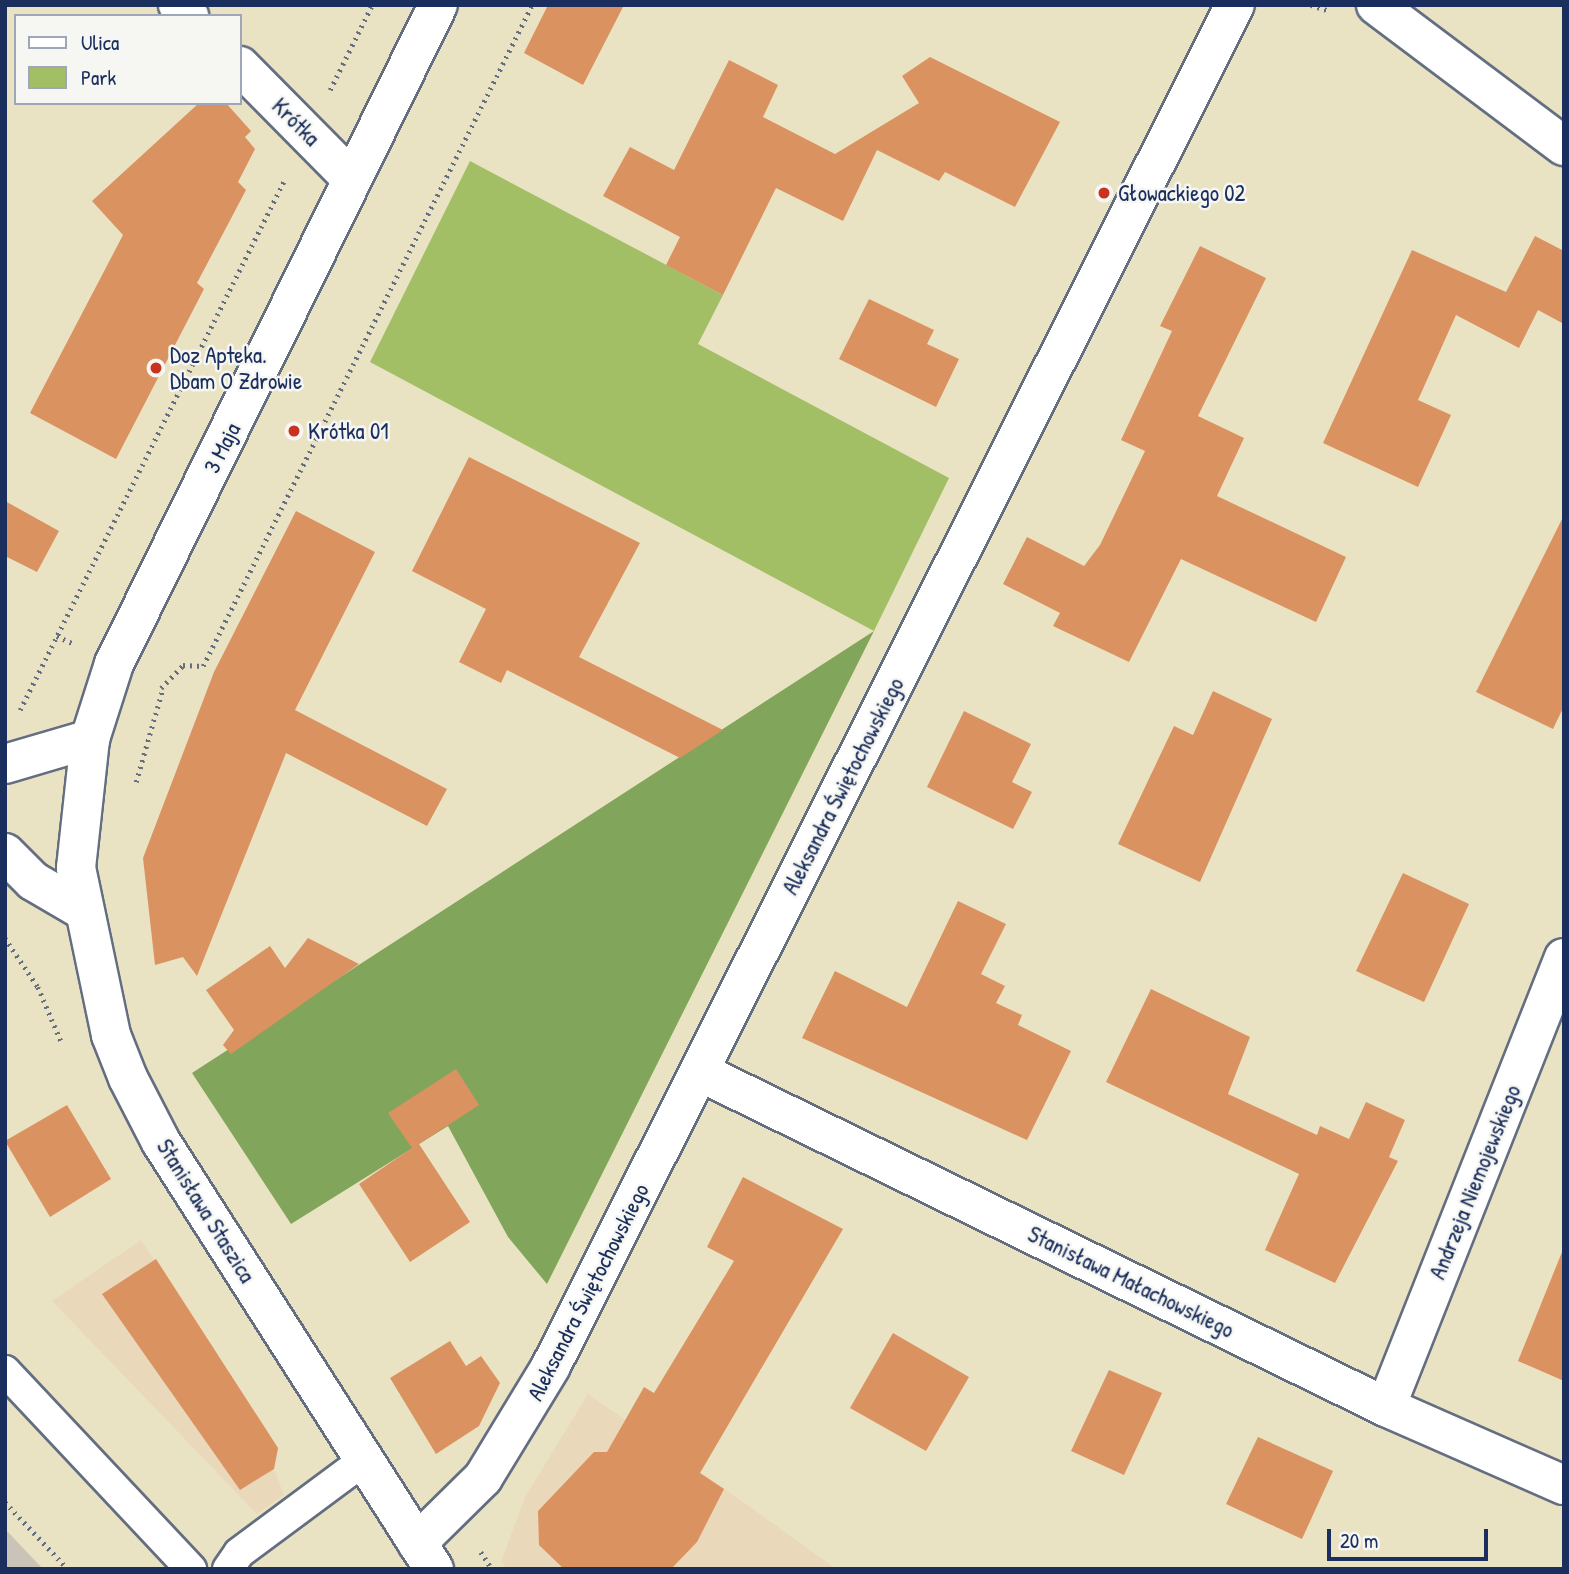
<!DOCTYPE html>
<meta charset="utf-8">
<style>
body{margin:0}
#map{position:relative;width:1569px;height:1574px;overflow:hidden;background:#eae3c3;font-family:"Patrick Hand",sans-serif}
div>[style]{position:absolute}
.built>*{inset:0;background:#ead8ba}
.industrial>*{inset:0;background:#cac3b8}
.green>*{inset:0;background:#a2bf66}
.forest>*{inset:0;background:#81a65b}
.building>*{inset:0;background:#da9261}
.path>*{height:4.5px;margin-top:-2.25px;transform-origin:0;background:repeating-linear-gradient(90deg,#636e81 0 2px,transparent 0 7px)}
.roads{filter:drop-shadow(2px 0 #636e81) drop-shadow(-2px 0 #636e81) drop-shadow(0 2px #636e81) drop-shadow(0 -2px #636e81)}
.lane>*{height:30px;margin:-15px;padding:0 15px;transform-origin:15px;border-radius:15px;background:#fff}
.street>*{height:38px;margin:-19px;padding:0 19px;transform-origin:19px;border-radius:19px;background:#fff}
.dots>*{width:19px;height:19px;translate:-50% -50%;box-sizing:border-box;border:4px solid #f6f6f2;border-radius:50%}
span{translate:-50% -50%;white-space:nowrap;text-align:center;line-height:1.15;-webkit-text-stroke:5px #f6f6f2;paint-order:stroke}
.street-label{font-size:23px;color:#1b2f5e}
.poi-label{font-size:23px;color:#1b2f5e}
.left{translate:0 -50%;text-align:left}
.frame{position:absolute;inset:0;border:7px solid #1b2f5e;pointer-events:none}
.legend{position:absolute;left:14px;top:14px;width:228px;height:91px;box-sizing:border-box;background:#f6f6f2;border:2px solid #9ea6b7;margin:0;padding:9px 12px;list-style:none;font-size:21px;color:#1b2f5e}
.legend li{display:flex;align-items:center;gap:14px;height:35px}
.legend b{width:35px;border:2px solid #9ea6b7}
.scale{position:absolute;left:1327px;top:1529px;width:161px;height:32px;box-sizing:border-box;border:4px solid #1b2f5e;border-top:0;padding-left:9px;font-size:21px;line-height:24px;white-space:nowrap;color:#1b2f5e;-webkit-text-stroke:5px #f6f6f2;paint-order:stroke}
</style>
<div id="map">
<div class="built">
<div style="clip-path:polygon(141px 1240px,278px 1448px,274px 1469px,284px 1495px,257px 1514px,52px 1301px)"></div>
<div style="clip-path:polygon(588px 1394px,739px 1499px,836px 1569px,506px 1569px,501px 1562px,525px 1497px)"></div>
</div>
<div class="industrial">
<div style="clip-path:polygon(5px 1529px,43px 1569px,5px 1569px)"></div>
</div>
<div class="green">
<div style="clip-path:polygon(470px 161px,723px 295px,698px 344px,949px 478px,874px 631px,370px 362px)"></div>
</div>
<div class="forest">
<div style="clip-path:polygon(874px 631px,547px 1284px,508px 1237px,448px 1126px,291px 1224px,192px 1073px)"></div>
</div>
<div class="building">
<div style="clip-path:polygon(548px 5px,624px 5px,583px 85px,524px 53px)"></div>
<div style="clip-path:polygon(930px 57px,1060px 122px,1015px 207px,945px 172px,939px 181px,877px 150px,843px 221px,776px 188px,723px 295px,666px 265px,680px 237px,603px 196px,630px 147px,674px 170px,729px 60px,778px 85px,763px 117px,835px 154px,919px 103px,902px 76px)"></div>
<div style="clip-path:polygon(199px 103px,226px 103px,251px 131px,245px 137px,255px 149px,238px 182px,246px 190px,197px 283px,204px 289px,116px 459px,30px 413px,123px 235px,92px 201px)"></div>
<div style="clip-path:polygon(1535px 236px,1564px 251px,1564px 324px,1538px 310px,1519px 348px,1456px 315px,1418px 400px,1451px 415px,1418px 487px,1323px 443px,1412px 250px,1506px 292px)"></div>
<div style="clip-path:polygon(1200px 246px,1266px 278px,1198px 416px,1244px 438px,1217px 496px,1346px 557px,1316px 622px,1181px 559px,1129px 662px,1053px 626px,1060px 613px,1003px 584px,1027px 537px,1084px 566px,1100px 545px,1145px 451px,1121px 440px,1172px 331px,1160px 326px)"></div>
<div style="clip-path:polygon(869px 299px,934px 330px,927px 344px,959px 359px,936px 407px,839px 359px)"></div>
<div style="clip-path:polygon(469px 457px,640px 543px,579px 657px,723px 730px,680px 758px,507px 670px,501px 683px,459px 662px,486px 609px,412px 571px)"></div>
<div style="clip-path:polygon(5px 501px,59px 531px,37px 572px,5px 556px)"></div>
<div style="clip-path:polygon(296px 511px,375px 552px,295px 710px,447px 789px,427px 826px,286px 753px,197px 976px,183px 957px,155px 965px,143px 858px,214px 672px)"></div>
<div style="clip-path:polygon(1564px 515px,1564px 706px,1553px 729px,1476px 692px)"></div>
<div style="clip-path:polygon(1213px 691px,1272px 719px,1200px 882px,1118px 844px,1174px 726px,1193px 735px)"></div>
<div style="clip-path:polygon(964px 711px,1031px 744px,1012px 782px,1032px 792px,1013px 829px,927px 787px)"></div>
<div style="clip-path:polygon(1403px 873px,1469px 904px,1424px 1002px,1356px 971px)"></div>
<div style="clip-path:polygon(958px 901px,1006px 924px,981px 974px,1005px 986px,996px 1003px,1022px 1015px,1018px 1025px,1071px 1051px,1027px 1140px,802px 1038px,835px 971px,907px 1007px)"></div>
<div style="clip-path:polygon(308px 938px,359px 964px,231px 1054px,223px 1045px,234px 1030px,206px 990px,270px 946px,285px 968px)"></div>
<div style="clip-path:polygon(1151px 989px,1250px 1037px,1228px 1094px,1317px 1135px,1320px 1126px,1349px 1139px,1366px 1102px,1405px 1120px,1389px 1157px,1398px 1161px,1335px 1283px,1265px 1250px,1299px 1174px,1106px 1082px)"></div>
<div style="clip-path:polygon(456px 1069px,479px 1105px,419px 1144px,470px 1222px,410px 1262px,359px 1184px,412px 1148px,388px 1113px)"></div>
<div style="clip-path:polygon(67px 1105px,111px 1179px,50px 1217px,5px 1141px)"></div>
<div style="clip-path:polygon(743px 1177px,843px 1229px,700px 1473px,724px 1489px,697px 1542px,671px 1569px,564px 1569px,539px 1545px,538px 1511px,594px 1452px,607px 1452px,644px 1387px,654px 1393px,734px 1261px,707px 1247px)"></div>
<div style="clip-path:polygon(1562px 1252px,1564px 1252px,1564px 1381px,1518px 1361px)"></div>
<div style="clip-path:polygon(156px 1259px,278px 1448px,274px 1469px,240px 1490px,102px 1294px)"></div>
<div style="clip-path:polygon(893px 1333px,969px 1377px,926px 1451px,850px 1408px)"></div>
<div style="clip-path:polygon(450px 1341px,466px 1366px,481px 1356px,500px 1383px,479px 1426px,436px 1454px,390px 1378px)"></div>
<div style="clip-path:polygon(1109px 1370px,1162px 1393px,1124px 1475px,1071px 1451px)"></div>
<div style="clip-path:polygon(1258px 1437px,1333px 1471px,1302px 1539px,1226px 1504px)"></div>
</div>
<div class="path">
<div style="left:1311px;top:5px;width:20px;rotate:18deg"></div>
<div style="left:330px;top:90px;width:95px;rotate:-63.7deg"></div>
<div style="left:57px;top:636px;width:17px;rotate:25deg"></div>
<div style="left:161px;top:688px;width:32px;rotate:-46deg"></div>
<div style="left:183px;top:665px;width:20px;rotate:3deg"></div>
<div style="left:203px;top:666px;width:738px;rotate:-63.54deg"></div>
<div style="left:20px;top:710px;width:593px;rotate:-63.48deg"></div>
<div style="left:136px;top:782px;width:98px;rotate:-74deg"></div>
<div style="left:5px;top:938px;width:59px;rotate:56deg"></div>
<div style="left:38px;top:987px;width:59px;rotate:66.9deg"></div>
<div style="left:5px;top:1502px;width:92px;rotate:46.8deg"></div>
<div style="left:481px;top:1552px;width:20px;rotate:57deg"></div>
</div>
<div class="roads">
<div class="lane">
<div style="left:5px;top:1371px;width:272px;rotate:46.8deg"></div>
<div style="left:228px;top:1569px;width:19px;rotate:-55deg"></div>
<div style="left:239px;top:1553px;width:154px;rotate:-36.6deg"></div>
</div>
<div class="street">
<div style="left:178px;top:5px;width:16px;rotate:45deg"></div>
<div style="left:1376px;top:5px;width:235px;rotate:36.9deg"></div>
<div style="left:240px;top:66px;width:158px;rotate:45.3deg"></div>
<div style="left:5px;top:764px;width:89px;rotate:-16.4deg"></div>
<div style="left:5px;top:853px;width:40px;rotate:45deg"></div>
<div style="left:33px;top:881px;width:56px;rotate:30.3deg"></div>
<div style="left:700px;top:1072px;width:763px;rotate:26.03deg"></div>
<div style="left:1386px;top:1407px;width:194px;rotate:23.7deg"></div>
<div style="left:1386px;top:1407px;width:483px;rotate:-68.4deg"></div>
<div style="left:417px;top:1543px;width:93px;rotate:-44.6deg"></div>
<div style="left:483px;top:1478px;width:131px;rotate:-58.7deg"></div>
<div style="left:551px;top:1366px;width:1523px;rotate:-63.32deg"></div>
<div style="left:434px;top:1569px;width:507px;rotate:-122.59deg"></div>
<div style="left:161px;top:1142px;width:72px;rotate:-117.3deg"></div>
<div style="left:128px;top:1078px;width:46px;rotate:-111.6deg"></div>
<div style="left:111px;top:1035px;width:171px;rotate:-101.8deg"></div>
<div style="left:76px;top:868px;width:130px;rotate:-83.8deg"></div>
<div style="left:90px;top:739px;width:79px;rotate:-72.3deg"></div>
<div style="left:114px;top:664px;width:734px;rotate:-63.82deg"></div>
</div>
</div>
<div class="dots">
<div style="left:1104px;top:193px;background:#c8321e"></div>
<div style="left:156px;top:368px;background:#c8321e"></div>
<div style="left:294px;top:431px;background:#c8321e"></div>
</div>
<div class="street-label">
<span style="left:296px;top:122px;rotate:45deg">Krótka</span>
<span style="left:222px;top:448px;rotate:-63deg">3 Maja</span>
<span style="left:843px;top:786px;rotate:-63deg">Aleksandra Świętochowskiego</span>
<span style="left:1475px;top:1182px;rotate:-68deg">Andrzeja Niemojewskiego</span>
<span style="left:206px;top:1211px;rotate:58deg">Stanisława Staszica</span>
<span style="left:1131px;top:1282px;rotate:26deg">Stanisława Małachowskiego</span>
<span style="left:588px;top:1292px;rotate:-63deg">Aleksandra Świętochowskiego</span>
</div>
<div class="poi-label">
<span class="left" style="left:1118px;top:193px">Głowackiego 02</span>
<span class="left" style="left:170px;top:368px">Doz Apteka.<br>Dbam O Zdrowie</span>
<span class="left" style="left:308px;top:431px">Krótka 01</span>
</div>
<div class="frame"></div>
<ul class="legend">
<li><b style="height:9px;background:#fff"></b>Ulica</li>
<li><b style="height:19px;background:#a2bf66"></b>Park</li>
</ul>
<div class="scale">20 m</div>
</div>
